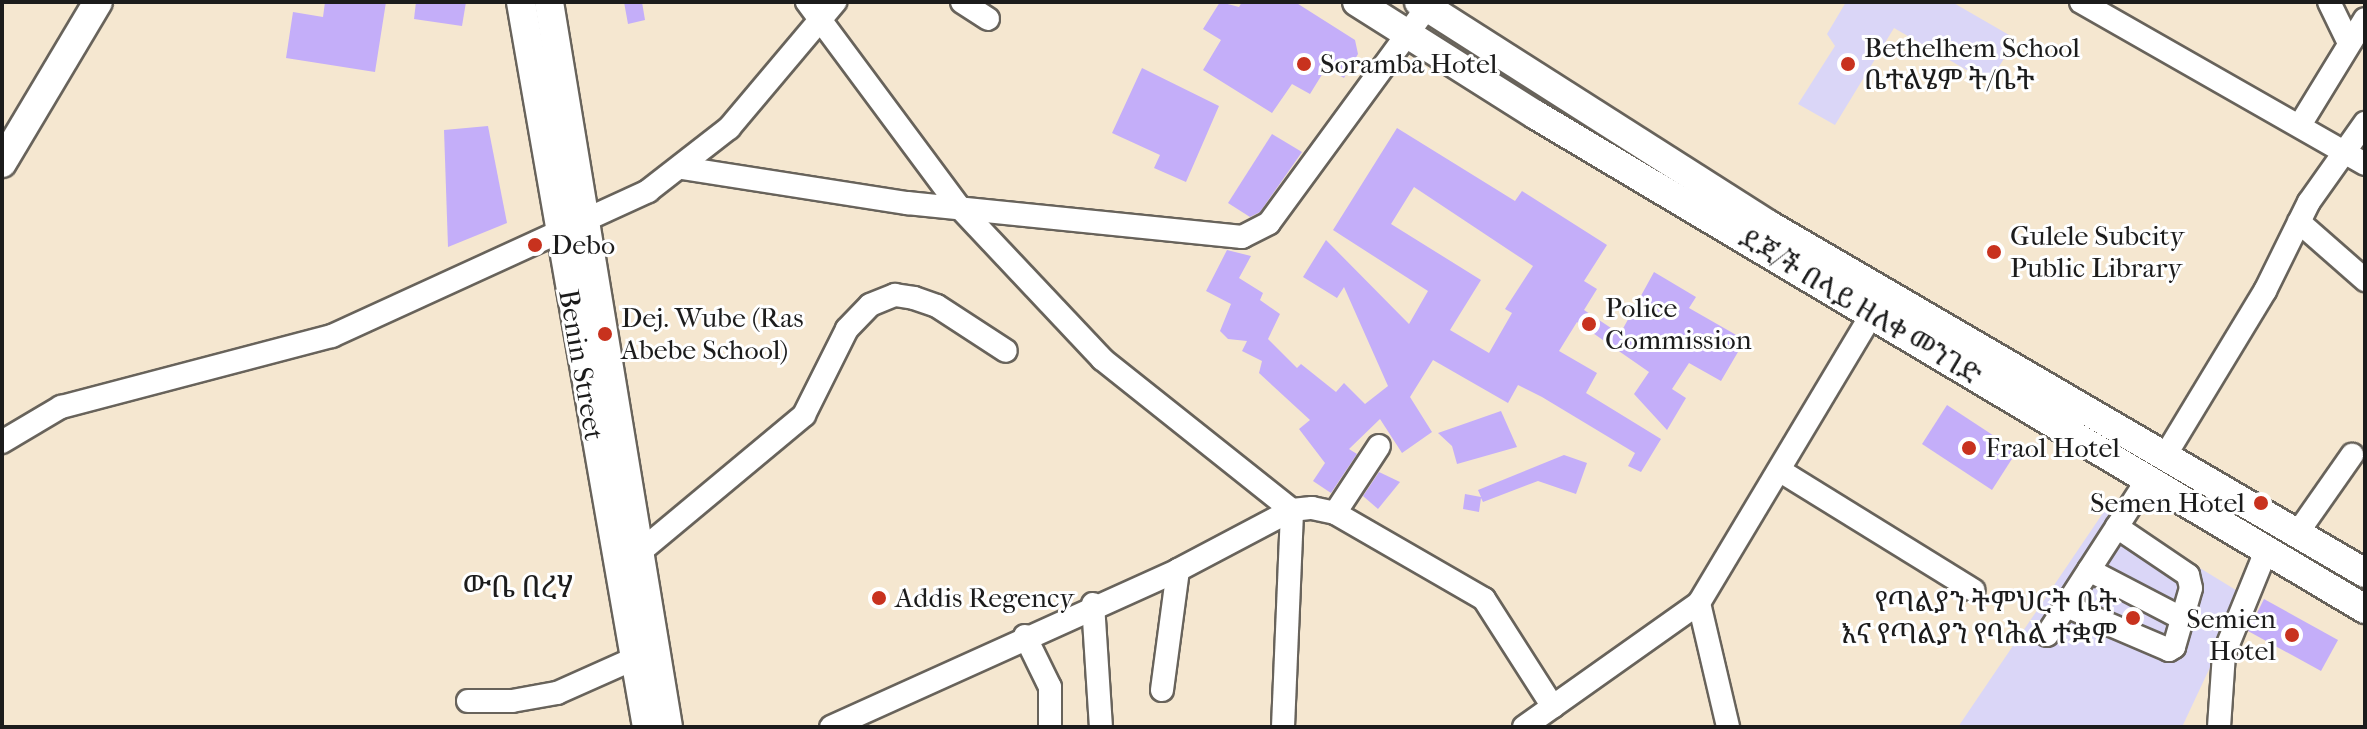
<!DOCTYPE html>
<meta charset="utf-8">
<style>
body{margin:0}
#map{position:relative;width:2367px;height:729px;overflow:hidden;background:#f5e7d0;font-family:"IM FELL French Canon","Noto Serif Ethiopic",serif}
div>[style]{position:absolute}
.built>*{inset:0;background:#dad6f7}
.building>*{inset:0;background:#c4aef9}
.roads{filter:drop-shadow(2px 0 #68635b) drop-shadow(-2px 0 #68635b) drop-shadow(0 2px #68635b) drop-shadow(0 -2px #68635b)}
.minor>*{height:22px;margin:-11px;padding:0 11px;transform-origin:11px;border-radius:11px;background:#fff}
.major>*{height:28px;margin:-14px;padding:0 14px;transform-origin:14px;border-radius:14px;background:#fff}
.dots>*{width:22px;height:22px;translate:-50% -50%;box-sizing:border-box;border:4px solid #fff;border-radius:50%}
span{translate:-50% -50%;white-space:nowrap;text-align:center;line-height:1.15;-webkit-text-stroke:6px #fff;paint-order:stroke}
.poi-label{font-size:28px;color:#1c1c1c}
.left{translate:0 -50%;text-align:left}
.right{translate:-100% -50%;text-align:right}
.street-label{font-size:28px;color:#1c1c1c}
.neighbourhood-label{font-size:30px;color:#1c1c1c}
.frame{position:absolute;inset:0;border:4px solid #1c1c1c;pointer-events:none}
</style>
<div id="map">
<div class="built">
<div style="clip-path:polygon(1846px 2px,1952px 2px,2016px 39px,1989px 83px,1894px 28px,1835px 125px,1798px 104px,1835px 46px,1827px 34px)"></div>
<div style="clip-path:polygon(2105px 510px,2244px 595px,2182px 727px,1958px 727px)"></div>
</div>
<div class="building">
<div style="clip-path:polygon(325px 2px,386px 2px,375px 72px,286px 58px,293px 12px,323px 17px)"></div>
<div style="clip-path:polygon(416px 2px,466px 2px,462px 26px,414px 19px)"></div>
<div style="clip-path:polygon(624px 2px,642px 2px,645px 20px,628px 24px)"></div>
<div style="clip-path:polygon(1220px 2px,1239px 7px,1242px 2px,1295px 2px,1355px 40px,1358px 54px,1344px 78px,1326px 68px,1310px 94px,1292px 84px,1272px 113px,1203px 70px,1221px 40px,1203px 29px)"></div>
<div style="clip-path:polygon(1142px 68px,1219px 106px,1186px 182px,1154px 168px,1160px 155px,1112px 133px)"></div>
<div style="clip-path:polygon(488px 126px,507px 223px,448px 247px,444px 130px)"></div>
<div style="clip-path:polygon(evenodd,1397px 128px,1515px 201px,1522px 191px,1607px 245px,1584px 281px,1597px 289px,1584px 310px,1620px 334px,1654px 272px,1696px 297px,1689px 308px,1745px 340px,1721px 381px,1689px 363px,1672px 389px,1686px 398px,1667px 430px,1634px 394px,1649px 372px,1577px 322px,1559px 351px,1597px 373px,1586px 393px,1661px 439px,1641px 472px,1628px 466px,1635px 453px,1542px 397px,1518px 385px,1508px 403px,1433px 360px,1410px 397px,1432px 432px,1402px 453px,1380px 419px,1349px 449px,1357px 454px,1331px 493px,1313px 481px,1325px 463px,1299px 429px,1310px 420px,1259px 373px,1262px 361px,1242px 351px,1247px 341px,1228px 339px,1220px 331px,1231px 304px,1206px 291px,1227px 250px,1251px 256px,1239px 278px,1263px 293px,1260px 300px,1280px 314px,1268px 339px,1297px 368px,1301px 364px,1336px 392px,1344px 383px,1365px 404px,1388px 386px,1344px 287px,1337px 298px,1303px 277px,1326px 240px,1409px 324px,1428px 291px,1333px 230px,1397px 128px,1414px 187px,1533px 266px,1505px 309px,1512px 313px,1489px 353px,1450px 330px,1481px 280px,1391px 224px,1414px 187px)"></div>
<div style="clip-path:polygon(1272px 134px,1302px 152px,1260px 212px,1250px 217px,1228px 203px)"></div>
<div style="clip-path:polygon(1947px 405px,2017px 451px,1992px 490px,1922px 444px)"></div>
<div style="clip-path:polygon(1501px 411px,1517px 447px,1457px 464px,1452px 446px,1438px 433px)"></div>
<div style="clip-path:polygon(1564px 455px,1587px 463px,1576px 494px,1538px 481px,1483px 502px,1481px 498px,1479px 512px,1463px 509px,1465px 494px,1481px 497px,1478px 490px)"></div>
<div style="clip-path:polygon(1379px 472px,1400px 482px,1378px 509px,1363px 496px)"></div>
<div style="clip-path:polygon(2264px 599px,2338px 640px,2321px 671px,2248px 631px)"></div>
</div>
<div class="roads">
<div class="minor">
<div style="left:807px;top:2px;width:255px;rotate:53.4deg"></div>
<div style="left:959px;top:207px;width:209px;rotate:46.7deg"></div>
<div style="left:1102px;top:359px;width:243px;rotate:38.5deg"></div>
<div style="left:962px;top:2px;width:31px;rotate:33deg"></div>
<div style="left:2081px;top:2px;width:327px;rotate:29.7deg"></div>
<div style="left:2329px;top:2px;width:46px;rotate:64deg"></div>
<div style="left:2300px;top:125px;width:124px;rotate:-58.5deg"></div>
<div style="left:683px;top:168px;width:227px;rotate:8.9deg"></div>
<div style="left:907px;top:203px;width:337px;rotate:5.8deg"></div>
<div style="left:1242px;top:237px;width:30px;rotate:-27deg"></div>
<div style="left:1269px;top:223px;width:274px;rotate:-53.8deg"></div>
<div style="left:2299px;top:222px;width:88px;rotate:41.3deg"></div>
<div style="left:2px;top:442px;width:69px;rotate:-30.7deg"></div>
<div style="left:61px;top:407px;width:280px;rotate:-14.7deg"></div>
<div style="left:332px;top:336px;width:348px;rotate:-24.6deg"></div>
<div style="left:648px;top:191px;width:103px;rotate:-37.9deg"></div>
<div style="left:729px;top:128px;width:165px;rotate:-49.9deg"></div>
<div style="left:2165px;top:456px;width:193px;rotate:-58.8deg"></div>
<div style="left:2265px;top:291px;width:99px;rotate:-63.7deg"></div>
<div style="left:2309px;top:202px;width:97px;rotate:-54.7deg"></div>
<div style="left:1782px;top:472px;width:225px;rotate:31.7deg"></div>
<div style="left:1335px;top:513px;width:80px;rotate:-56.7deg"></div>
<div style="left:2296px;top:535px;width:98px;rotate:-55deg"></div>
<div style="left:629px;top:561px;width:228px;rotate:-39.8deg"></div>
<div style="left:804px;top:415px;width:96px;rotate:-63.4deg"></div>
<div style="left:847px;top:329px;width:33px;rotate:-46deg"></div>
<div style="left:870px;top:305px;width:27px;rotate:-22deg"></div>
<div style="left:895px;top:295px;width:19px;rotate:9deg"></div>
<div style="left:914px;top:298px;width:24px;rotate:19deg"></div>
<div style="left:937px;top:306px;width:82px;rotate:33.1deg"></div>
<div style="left:2089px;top:570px;width:106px;rotate:27.5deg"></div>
<div style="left:1699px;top:603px;width:127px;rotate:76.8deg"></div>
<div style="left:1093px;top:604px;width:123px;rotate:86.3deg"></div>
<div style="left:2066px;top:606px;width:112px;rotate:23.1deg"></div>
<div style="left:2169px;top:650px;width:6px;rotate:-31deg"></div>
<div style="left:2174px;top:647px;width:61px;rotate:-73.9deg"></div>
<div style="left:2191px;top:588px;width:13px;rotate:-103deg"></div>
<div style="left:2188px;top:575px;width:86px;rotate:-145.9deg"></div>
<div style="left:2047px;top:635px;width:186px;rotate:-57.1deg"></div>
<div style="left:1025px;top:636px;width:57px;rotate:63.9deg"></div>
<div style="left:1050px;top:687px;width:40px;rotate:90deg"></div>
<div style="left:1162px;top:690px;width:121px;rotate:-82.4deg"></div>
<div style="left:468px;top:701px;width:44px"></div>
<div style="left:512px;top:701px;width:46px;rotate:-10.1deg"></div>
<div style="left:557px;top:693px;width:101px;rotate:-24deg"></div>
<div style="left:831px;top:727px;width:381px;rotate:-24.3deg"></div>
<div style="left:1178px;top:570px;width:129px;rotate:-27.8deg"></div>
<div style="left:1292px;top:510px;width:20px;rotate:-6deg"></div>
<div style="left:1312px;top:508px;width:24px;rotate:12deg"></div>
<div style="left:1335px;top:513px;width:172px;rotate:30deg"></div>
<div style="left:1484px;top:599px;width:128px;rotate:57.4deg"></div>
<div style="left:1283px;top:727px;width:217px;rotate:-87.6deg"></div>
<div style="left:1524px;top:727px;width:214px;rotate:-35.3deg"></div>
<div style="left:1699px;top:603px;width:352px;rotate:-59.1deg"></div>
<div style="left:2219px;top:727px;width:73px;rotate:-86.1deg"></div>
<div style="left:2224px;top:654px;width:111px;rotate:-67.8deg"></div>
</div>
<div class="major">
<div style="left:521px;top:2px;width:736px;rotate:80.14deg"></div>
<div style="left:549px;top:2px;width:735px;rotate:80.68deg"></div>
<div style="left:1357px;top:2px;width:212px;rotate:32.3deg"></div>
<div style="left:1536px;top:115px;width:965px;rotate:30.79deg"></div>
<div style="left:1419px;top:2px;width:415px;rotate:32.5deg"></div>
<div style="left:1769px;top:225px;width:690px;rotate:30.28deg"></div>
<div style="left:2px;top:163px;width:187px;rotate:-59.2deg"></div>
</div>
</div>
<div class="dots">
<div style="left:1304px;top:64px;background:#c8321e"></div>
<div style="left:1848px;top:64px;background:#c8321e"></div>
<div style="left:535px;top:245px;background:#c8321e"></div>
<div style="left:1994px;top:252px;background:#c8321e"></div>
<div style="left:1589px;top:324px;background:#c8321e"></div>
<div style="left:605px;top:334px;background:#c8321e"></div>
<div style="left:1969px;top:448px;background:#c8321e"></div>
<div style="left:2261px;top:503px;background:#c8321e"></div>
<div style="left:879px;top:598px;background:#c8321e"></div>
<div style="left:2133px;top:618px;background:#c8321e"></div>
<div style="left:2292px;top:635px;background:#c8321e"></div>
</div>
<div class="poi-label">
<span class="left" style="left:1864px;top:64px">Bethelhem School<br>ቤተልሄም ት/ቤት</span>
<span class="left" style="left:1320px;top:64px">Soramba Hotel</span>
<span class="left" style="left:2010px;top:252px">Gulele Subcity<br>Public Library</span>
<span class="left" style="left:551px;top:245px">Debo</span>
<span class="left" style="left:1605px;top:324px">Police<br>Commission</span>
<span class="left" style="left:621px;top:334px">Dej. Wube (Ras<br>Abebe School)</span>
<span class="left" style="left:1985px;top:448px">Fraol Hotel</span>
<span class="right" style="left:2245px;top:503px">Semen Hotel</span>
<span class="left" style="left:895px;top:598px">Addis Regency</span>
<span class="right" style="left:2117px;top:618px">የጣልያን ትምህርት ቤት<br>እና የጣልያን የባሕል ተቋም</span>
<span class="right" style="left:2276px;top:635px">Semien<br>Hotel</span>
</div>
<div class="street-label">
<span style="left:1860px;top:307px;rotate:31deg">ደጃ/ች በላይ ዘለቀ መንገድ</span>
<span style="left:581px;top:365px;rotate:80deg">Benin Street</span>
</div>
<div class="neighbourhood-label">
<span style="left:518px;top:588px">ውቤ በረሃ</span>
</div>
<div class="frame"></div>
</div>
